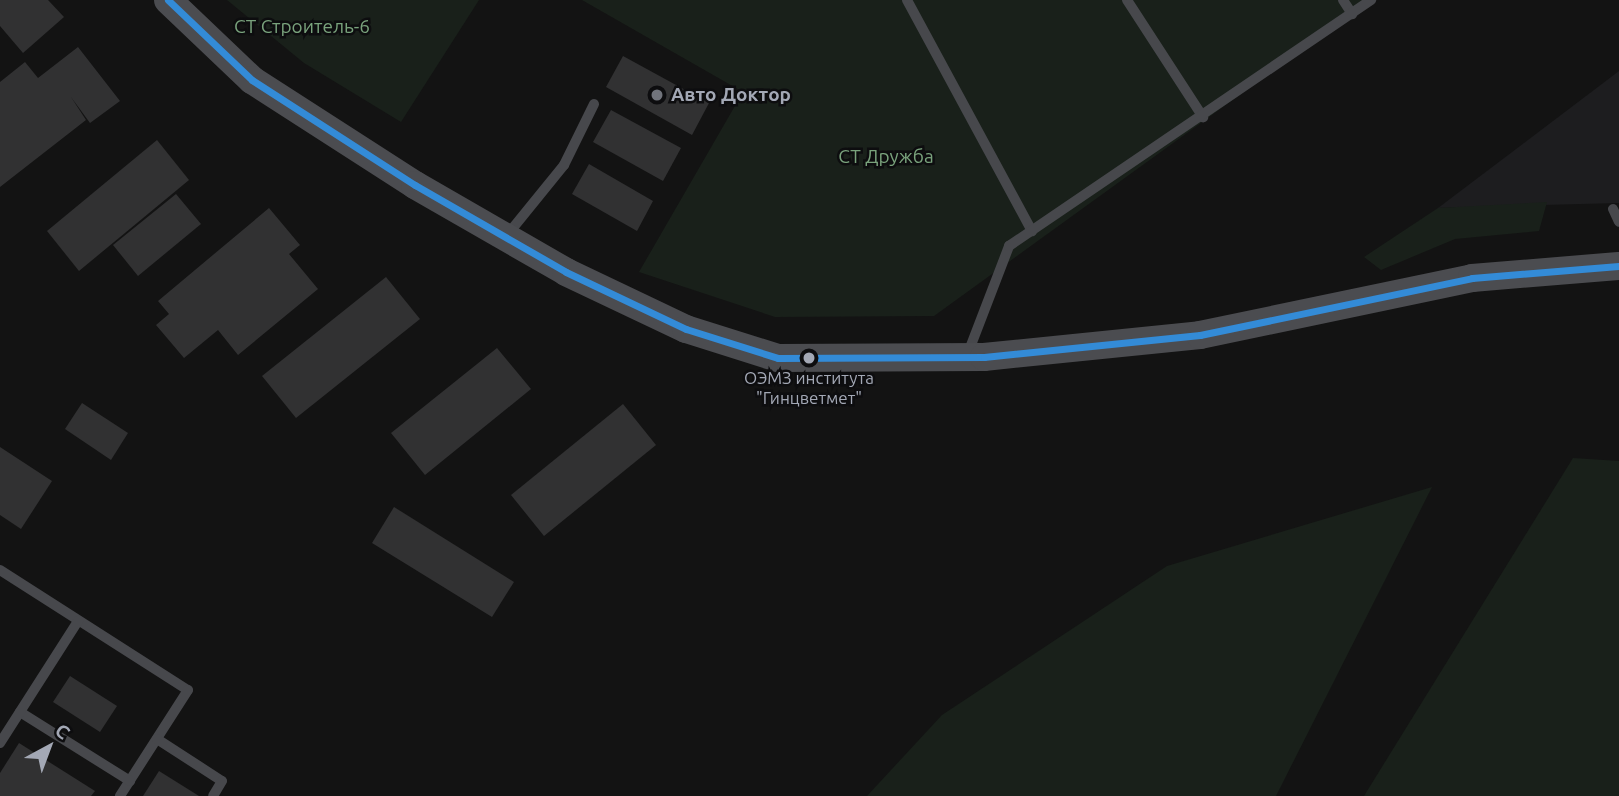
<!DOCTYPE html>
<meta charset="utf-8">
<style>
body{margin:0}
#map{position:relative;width:1619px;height:796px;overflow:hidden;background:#131313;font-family:Ubuntu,sans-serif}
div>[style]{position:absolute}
.built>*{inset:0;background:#1d1d1f}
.green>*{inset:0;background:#19201a}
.building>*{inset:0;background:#313132}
.lane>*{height:10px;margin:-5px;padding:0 5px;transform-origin:5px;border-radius:5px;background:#47484c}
.secondary>*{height:28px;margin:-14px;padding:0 14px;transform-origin:14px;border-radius:14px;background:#4b4c50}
.bus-1>*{height:7px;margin:-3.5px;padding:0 3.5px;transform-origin:3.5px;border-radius:3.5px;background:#338bd7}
.dots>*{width:19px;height:19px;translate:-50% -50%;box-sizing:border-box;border:4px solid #0d0d0f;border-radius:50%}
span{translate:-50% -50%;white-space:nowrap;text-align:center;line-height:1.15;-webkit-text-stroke:5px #0d0d0f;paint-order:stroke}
.bus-label{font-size:17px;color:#a3a8b5}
.park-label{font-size:19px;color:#79a27c}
.poi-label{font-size:19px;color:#a3a8b5;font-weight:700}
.left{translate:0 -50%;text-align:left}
.north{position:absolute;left:14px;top:712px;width:70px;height:70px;-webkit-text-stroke:5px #0d0d0f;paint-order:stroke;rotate:41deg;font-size:19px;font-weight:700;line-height:28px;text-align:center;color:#a3a8b5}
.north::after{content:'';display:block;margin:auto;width:24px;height:32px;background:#a3a8b5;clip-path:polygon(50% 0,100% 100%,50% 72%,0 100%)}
</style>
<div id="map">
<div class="built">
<div style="clip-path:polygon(1619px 71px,1619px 203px,1438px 208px)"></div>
</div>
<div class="green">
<div style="clip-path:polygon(227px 0,479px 0,401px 122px,304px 63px)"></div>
<div style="clip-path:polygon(582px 0,1371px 0,934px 316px,775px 317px,639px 272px,743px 92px)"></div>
<div style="clip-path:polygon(1547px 202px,1539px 231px,1455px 239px,1381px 270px,1364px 257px,1438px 208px)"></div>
<div style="clip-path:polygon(1573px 458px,1619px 461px,1619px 796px,1364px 796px)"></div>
<div style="clip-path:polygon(1432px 487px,1276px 796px,867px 796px,942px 715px,1167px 566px)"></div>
</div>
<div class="building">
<div style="clip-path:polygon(0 0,48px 0,64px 17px,23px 53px,0 26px)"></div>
<div style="clip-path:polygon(78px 47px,120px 101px,90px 123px,71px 97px,86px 120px,0 187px,0 82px,25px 62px,38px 78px)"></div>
<div style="clip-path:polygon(623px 56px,709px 103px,692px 135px,606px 87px)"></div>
<div style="clip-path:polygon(611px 110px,681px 148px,663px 181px,593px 142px)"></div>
<div style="clip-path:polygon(157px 140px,189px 180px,79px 271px,47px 231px)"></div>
<div style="clip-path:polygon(589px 164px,653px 201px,637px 231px,572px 194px)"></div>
<div style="clip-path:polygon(176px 194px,201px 224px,138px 276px,113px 245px)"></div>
<div style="clip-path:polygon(269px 208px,300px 245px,289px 254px,318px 289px,238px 355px,218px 330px,184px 358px,156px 325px,169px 314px,158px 301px)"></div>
<div style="clip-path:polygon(386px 277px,420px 319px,296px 418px,262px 376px)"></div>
<div style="clip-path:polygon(497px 348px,531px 389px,425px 475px,391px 433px)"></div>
<div style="clip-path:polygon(82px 403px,128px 433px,111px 460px,65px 429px)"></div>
<div style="clip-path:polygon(623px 404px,656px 445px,544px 536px,511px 495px)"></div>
<div style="clip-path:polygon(0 447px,52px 481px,21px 529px,0 515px)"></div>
<div style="clip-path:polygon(394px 507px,514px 582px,492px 617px,372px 543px)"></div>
<div style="clip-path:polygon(70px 676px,117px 706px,100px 732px,53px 702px)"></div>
<div style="clip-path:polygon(19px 743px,95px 791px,91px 796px,0 796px,0 773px)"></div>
<div style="clip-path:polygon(159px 771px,199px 796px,143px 796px)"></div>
</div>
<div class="lane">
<div style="left:907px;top:0;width:263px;rotate:61.6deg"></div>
<div style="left:1127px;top:0;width:140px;rotate:57deg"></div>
<div style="left:1343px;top:0;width:17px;rotate:57deg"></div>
<div style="left:1613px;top:209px;width:14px;rotate:65deg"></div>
<div style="left:508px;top:234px;width:89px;rotate:-50.9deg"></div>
<div style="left:564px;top:165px;width:68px;rotate:-63.8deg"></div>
<div style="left:968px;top:353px;width:115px;rotate:-69deg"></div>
<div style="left:1009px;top:246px;width:438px;rotate:-34.2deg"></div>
<div style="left:0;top:570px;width:223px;rotate:32.6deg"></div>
<div style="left:188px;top:690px;width:126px;rotate:122.7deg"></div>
<div style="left:20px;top:712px;width:130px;rotate:32.1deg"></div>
<div style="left:157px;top:739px;width:77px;rotate:32.9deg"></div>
<div style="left:222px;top:781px;width:17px;rotate:121deg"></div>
<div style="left:0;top:743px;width:145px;rotate:-57.4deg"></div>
</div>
<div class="secondary">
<div style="left:168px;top:0;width:116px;rotate:43.6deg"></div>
<div style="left:252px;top:80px;width:194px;rotate:32.8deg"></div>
<div style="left:415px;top:185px;width:174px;rotate:29.9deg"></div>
<div style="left:566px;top:272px;width:133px;rotate:25.4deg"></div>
<div style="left:686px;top:329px;width:96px;rotate:17.5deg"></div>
<div style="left:778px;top:358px;width:206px;rotate:-0.3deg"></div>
<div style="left:984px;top:357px;width:217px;rotate:-5.8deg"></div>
<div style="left:1200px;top:335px;width:278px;rotate:-11.8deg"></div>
<div style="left:1472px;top:278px;width:147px;rotate:-4.7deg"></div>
</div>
<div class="bus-1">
<div style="left:168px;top:0;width:116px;rotate:43.6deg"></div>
<div style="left:252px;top:80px;width:194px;rotate:32.8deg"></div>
<div style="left:415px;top:185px;width:174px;rotate:29.9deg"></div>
<div style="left:566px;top:272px;width:133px;rotate:25.4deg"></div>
<div style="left:686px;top:329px;width:96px;rotate:17.5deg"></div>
<div style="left:778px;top:358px;width:206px;rotate:-0.3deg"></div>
<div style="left:984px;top:357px;width:217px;rotate:-5.8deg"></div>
<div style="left:1200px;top:335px;width:278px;rotate:-11.8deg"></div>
<div style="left:1472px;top:278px;width:147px;rotate:-4.7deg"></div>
</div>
<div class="dots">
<div style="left:657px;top:95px;background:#71747c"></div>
<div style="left:809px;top:358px;background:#a3a8b5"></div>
</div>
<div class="bus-label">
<span style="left:809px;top:388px">ОЭМЗ института<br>"Гинцветмет"</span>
</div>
<div class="park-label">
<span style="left:302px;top:27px">СТ Строитель-6</span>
<span style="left:886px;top:157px">СТ Дружба</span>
</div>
<div class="poi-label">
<span class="left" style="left:671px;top:95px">Авто Доктор</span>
</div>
<div class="north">С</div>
</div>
